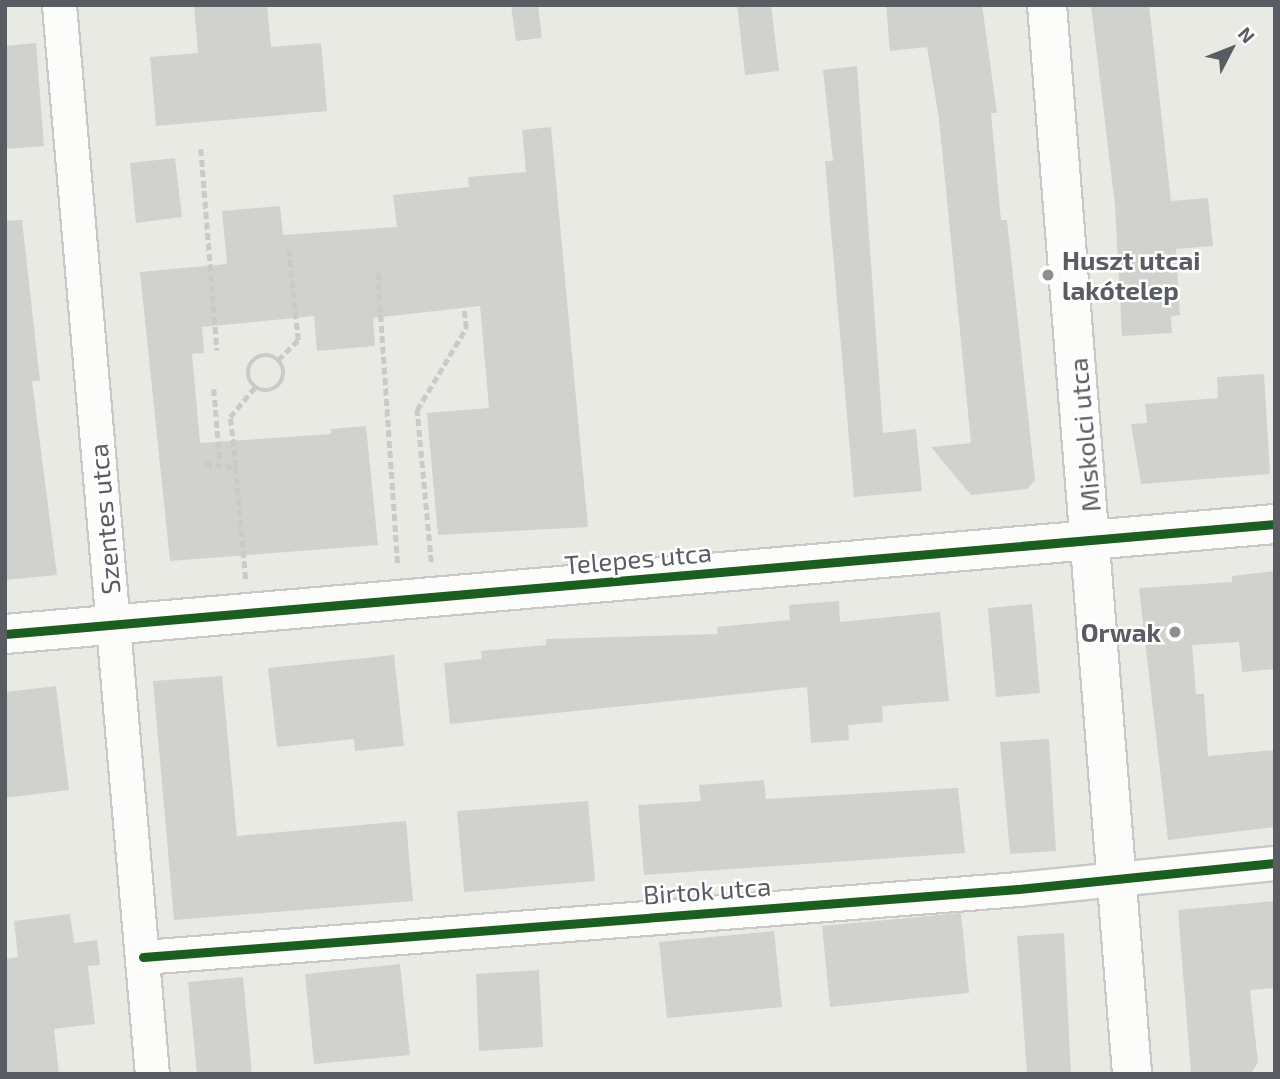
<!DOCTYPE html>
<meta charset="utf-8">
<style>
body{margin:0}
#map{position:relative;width:1280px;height:1079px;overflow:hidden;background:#eaeae5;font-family:"Exo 2",sans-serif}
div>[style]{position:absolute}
.building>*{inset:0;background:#d1d1ce}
.path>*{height:4.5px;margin-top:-2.25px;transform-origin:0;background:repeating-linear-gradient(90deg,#c7ccca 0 7px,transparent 0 10.5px)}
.path>.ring{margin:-2.25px;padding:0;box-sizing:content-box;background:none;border:4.5px solid #c7ccca;border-radius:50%}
.roads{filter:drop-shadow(2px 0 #c7c8c7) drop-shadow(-2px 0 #c7c8c7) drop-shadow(0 2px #c7c8c7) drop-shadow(0 -2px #c7c8c7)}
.street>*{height:33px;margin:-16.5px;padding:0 16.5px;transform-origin:16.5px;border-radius:16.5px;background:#fcfcfb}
.secondary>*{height:38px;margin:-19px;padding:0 19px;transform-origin:19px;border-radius:19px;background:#fcfcfb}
.cycleway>*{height:9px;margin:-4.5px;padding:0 4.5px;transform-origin:4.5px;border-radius:4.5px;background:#1b5e20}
.dots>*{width:19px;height:19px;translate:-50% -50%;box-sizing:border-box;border:4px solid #fff;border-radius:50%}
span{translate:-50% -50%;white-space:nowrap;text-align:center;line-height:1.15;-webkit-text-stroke:5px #fff;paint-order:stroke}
.poi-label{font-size:26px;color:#5a5c63;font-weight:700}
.left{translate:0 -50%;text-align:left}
.right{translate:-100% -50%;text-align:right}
.street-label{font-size:26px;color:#5a5c63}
.frame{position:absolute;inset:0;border:7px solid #5a5c63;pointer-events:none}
.north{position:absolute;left:1196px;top:14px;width:70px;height:70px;-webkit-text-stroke:5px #fff;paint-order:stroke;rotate:48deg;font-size:19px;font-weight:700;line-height:28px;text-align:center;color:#5a5c63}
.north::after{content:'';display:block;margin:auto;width:24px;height:32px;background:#5a5c63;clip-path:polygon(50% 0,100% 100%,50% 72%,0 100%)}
</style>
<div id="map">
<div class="building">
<div style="clip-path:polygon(194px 5px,267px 5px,271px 47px,321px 43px,327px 111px,156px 126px,150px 57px,198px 53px)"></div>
<div style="clip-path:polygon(511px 5px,538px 5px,542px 38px,516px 41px)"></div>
<div style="clip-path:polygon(737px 5px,771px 5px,779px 71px,745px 75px)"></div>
<div style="clip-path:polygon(886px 5px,982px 5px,997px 113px,991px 113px,1001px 220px,1007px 220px,1035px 480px,1027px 489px,971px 495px,931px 447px,971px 443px,939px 119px,927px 47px,890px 51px)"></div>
<div style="clip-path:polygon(1091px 5px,1149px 5px,1171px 201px,1208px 198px,1213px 246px,1176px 249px,1180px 315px,1171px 316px,1172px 333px,1122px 336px,1115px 206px)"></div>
<div style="clip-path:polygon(36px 43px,44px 146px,5px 149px,5px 46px)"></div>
<div style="clip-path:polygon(857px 66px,883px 433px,916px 429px,922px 491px,854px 497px,825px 161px,833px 161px,823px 70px)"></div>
<div style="clip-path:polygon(551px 127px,588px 527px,438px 535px,427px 413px,489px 408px,480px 306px,373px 318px,375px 346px,317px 351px,314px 316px,202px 327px,204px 353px,192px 354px,200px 443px,331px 434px,331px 429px,366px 426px,378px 545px,170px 561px,140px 272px,227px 264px,222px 211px,280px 206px,283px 235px,397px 227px,393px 195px,469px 187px,468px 177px,526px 172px,522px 130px)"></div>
<div style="clip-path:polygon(175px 158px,182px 217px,136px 223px,130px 163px)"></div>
<div style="clip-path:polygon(22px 220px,40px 381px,32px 381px,57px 575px,5px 580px,5px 221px)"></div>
<div style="clip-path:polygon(1264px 374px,1270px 474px,1141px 484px,1131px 424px,1147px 423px,1145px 404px,1218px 398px,1217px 377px)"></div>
<div style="clip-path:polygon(1275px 571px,1275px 669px,1242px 672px,1239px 642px,1192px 645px,1196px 694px,1204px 694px,1208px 756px,1275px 750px,1275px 827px,1168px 840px,1139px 588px,1232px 582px,1232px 576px)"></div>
<div style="clip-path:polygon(839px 601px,840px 622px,940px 612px,949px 701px,882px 706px,883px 722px,848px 725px,849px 740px,811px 743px,807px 687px,450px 724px,444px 663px,482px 659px,481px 651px,546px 645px,546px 639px,718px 634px,717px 627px,790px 620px,789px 605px)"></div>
<div style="clip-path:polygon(1032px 604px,1040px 693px,996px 697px,988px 608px)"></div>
<div style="clip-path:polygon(394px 655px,404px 746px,355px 751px,354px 739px,277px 747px,268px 668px)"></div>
<div style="clip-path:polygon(222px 676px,237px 836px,406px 821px,413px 901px,174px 920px,153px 681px)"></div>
<div style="clip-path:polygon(56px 686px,69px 790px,5px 798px,5px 692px)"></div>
<div style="clip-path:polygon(1049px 739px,1056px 851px,1010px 854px,1000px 742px)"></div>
<div style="clip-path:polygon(764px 780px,766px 799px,958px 788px,965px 853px,644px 875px,638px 805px,701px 801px,699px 785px)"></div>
<div style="clip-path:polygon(588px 801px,595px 881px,464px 892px,457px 811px)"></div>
<div style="clip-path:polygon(1275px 901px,1275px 988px,1250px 990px,1258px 1062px,1251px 1074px,1191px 1074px,1178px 910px)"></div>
<div style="clip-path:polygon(961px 913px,969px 993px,830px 1007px,822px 926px)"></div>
<div style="clip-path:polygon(70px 914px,74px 943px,97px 940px,100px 965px,88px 966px,95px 1024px,54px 1029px,59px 1074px,5px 1074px,5px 959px,18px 957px,14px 921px)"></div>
<div style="clip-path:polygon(774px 931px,782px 1007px,667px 1018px,659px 942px)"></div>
<div style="clip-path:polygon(1064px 933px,1071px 1074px,1027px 1074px,1017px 936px)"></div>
<div style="clip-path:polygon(400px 964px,410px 1055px,314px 1064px,305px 974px)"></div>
<div style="clip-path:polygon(539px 970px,543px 1047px,479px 1051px,476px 974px)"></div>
<div style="clip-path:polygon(243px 977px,252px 1074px,197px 1074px,188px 982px)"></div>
</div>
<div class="path">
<div style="left:201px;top:149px;width:202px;rotate:85.4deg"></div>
<div style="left:378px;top:273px;width:293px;rotate:86.1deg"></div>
<div class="ring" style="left:248px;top:355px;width:31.5px;height:31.5px"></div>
<div style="left:278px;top:360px;width:28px;rotate:-45deg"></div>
<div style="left:298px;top:340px;width:96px;rotate:-96deg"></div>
<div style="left:214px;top:389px;width:73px;rotate:85.3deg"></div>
<div style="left:205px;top:464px;width:31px;rotate:6deg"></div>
<div style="left:236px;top:467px;width:114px;rotate:85deg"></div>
<div style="left:236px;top:467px;width:50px;rotate:-96.8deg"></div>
<div style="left:230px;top:417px;width:39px;rotate:-50deg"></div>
<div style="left:431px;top:562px;width:153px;rotate:-95.3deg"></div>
<div style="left:417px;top:410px;width:96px;rotate:-59.1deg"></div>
<div style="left:466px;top:328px;width:20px;rotate:-96deg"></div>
</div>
<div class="roads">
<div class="street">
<div style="left:59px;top:5px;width:1073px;rotate:85.03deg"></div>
<div style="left:143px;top:957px;width:878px;rotate:-4.44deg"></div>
<div style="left:1018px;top:889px;width:258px;rotate:-5.8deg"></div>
</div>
<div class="secondary">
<div style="left:1047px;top:5px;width:1072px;rotate:85.45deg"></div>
<div style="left:5px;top:634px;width:1275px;rotate:-4.95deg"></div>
</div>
</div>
<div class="cycleway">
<div style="left:5px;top:634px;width:1275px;rotate:-4.95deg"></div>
<div style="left:143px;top:957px;width:878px;rotate:-4.44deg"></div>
<div style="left:1018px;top:889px;width:258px;rotate:-5.8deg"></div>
</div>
<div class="dots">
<div style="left:1048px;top:275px;background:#8c8e90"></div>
<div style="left:1175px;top:632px;background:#8c8e90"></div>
</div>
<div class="poi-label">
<span class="left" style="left:1062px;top:275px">Huszt utcai<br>lakótelep</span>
<span class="right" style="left:1161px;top:632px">Orwak</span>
</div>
<div class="street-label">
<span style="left:1084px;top:435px;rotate:-95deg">Miskolci utca</span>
<span style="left:104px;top:519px;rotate:-95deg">Szentes utca</span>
<span style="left:638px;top:558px;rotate:-5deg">Telepes utca</span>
<span style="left:707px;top:890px;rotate:-4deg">Birtok utca</span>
</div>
<div class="frame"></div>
<div class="north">N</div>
</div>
